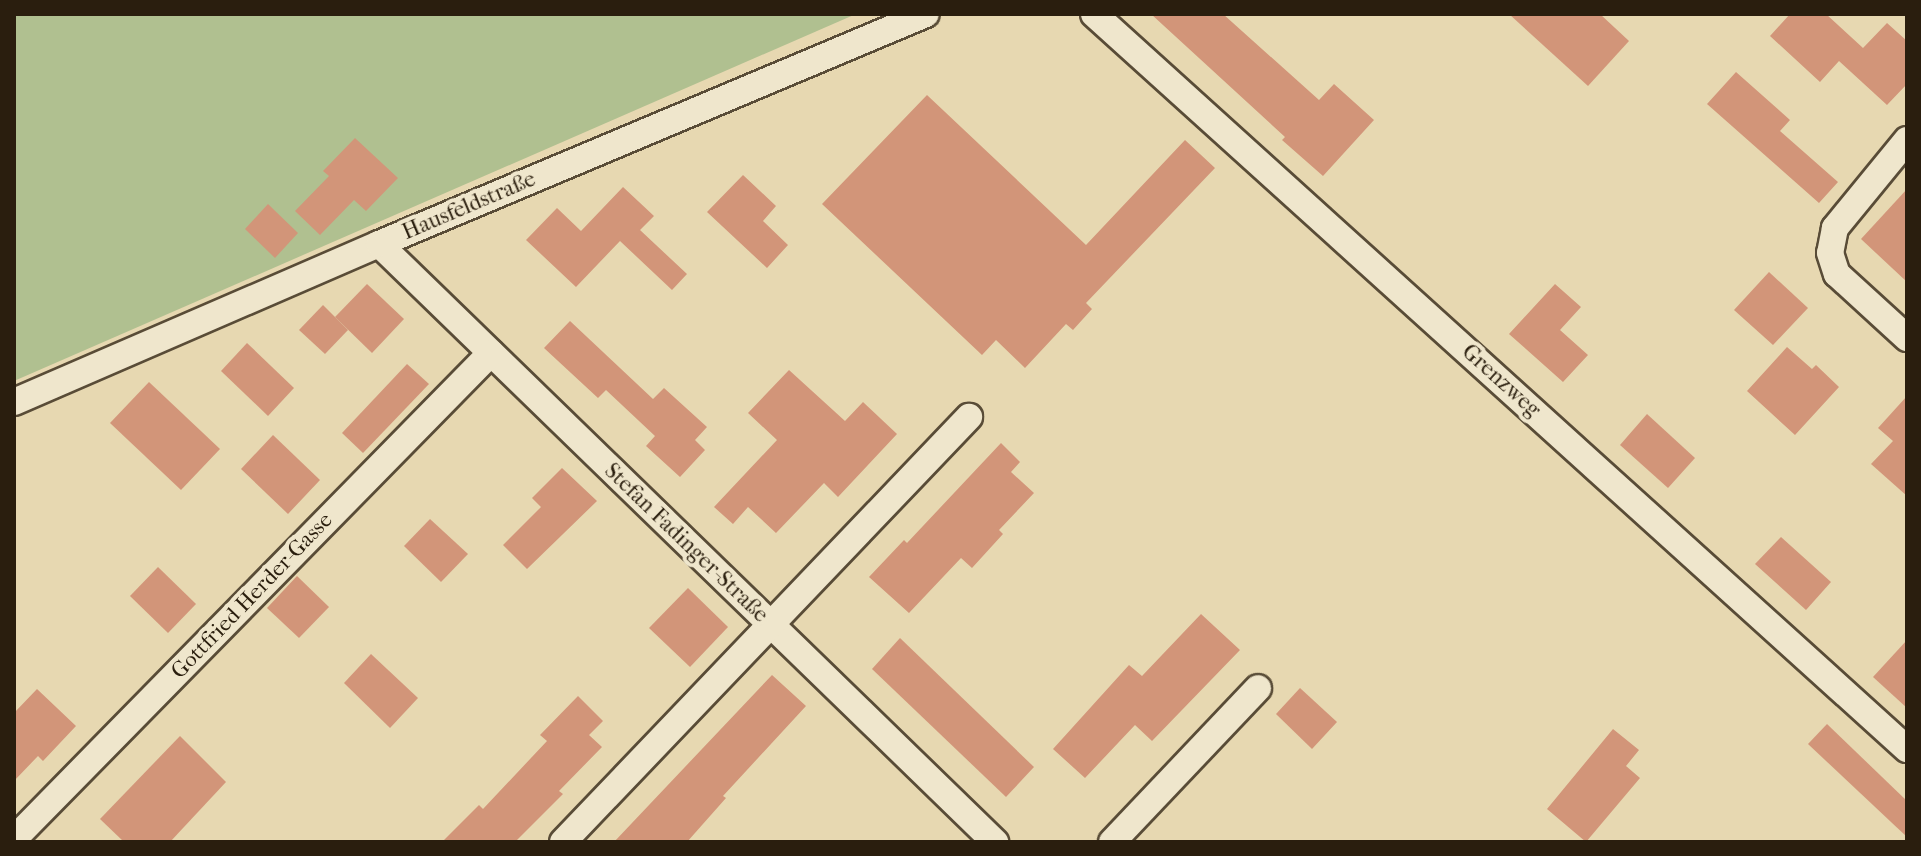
<!DOCTYPE html>
<meta charset="utf-8">
<style>
body{margin:0}
#map{position:relative;width:1921px;height:856px;overflow:hidden;background:#e7d8b1;font-family:"IM FELL French Canon",serif}
div>[style]{position:absolute}
.green>*{inset:0;background:#b0c090}
.building>*{inset:0;background:#d29579}
.roads{filter:drop-shadow(2px 0 #594c37) drop-shadow(-2px 0 #594c37) drop-shadow(0 2px #594c37) drop-shadow(0 -2px #594c37)}
.minor>*{height:26px;margin:-13px;padding:0 13px;transform-origin:13px;border-radius:13px;background:#efe6cc}
span{translate:-50% -50%;white-space:nowrap;text-align:center;line-height:1.15;-webkit-text-stroke:8px #efe6cc;paint-order:stroke}
.street-label{font-size:22px;color:#2a1e0e}
.frame{position:absolute;inset:0;border:16px solid #2a1e0e;pointer-events:none}
</style>
<div id="map">
<div class="green">
<div style="clip-path:polygon(14px 14px,856px 14px,14px 381px)"></div>
</div>
<div class="building">
<div style="clip-path:polygon(1151px 14px,1223px 14px,1319px 100px,1334px 84px,1374px 120px,1323px 176px,1282px 140px,1285px 137px)"></div>
<div style="clip-path:polygon(1509px 14px,1600px 14px,1629px 41px,1588px 86px)"></div>
<div style="clip-path:polygon(1790px 14px,1826px 14px,1863px 48px,1887px 23px,1907px 41px,1907px 84px,1887px 105px,1839px 61px,1820px 82px,1770px 36px)"></div>
<div style="clip-path:polygon(1736px 72px,1790px 120px,1780px 131px,1838px 182px,1819px 203px,1707px 104px)"></div>
<div style="clip-path:polygon(927px 95px,1086px 245px,1185px 140px,1215px 168px,1086px 303px,1092px 309px,1073px 330px,1066px 324px,1025px 368px,996px 340px,982px 355px,822px 204px)"></div>
<div style="clip-path:polygon(355px 138px,398px 178px,366px 211px,354px 200px,320px 235px,295px 211px,329px 176px,323px 171px)"></div>
<div style="clip-path:polygon(743px 175px,776px 206px,763px 221px,788px 245px,767px 268px,707px 212px)"></div>
<div style="clip-path:polygon(623px 187px,654px 216px,640px 230px,687px 274px,672px 290px,620px 241px,576px 287px,526px 240px,557px 208px,581px 231px)"></div>
<div style="clip-path:polygon(1907px 189px,1907px 282px,1861px 239px)"></div>
<div style="clip-path:polygon(268px 204px,298px 233px,275px 258px,245px 229px)"></div>
<div style="clip-path:polygon(1769px 272px,1808px 308px,1773px 345px,1734px 310px)"></div>
<div style="clip-path:polygon(367px 284px,404px 319px,372px 353px,335px 317px)"></div>
<div style="clip-path:polygon(1555px 284px,1581px 307px,1560px 330px,1588px 355px,1563px 382px,1509px 334px)"></div>
<div style="clip-path:polygon(323px 305px,348px 330px,325px 354px,299px 330px)"></div>
<div style="clip-path:polygon(570px 321px,653px 399px,664px 388px,707px 427px,695px 440px,705px 450px,680px 477px,646px 446px,655px 436px,606px 390px,598px 398px,544px 348px)"></div>
<div style="clip-path:polygon(247px 343px,294px 388px,268px 416px,221px 371px)"></div>
<div style="clip-path:polygon(1787px 347px,1812px 369px,1816px 365px,1839px 387px,1795px 435px,1747px 391px)"></div>
<div style="clip-path:polygon(407px 364px,429px 384px,363px 453px,342px 433px)"></div>
<div style="clip-path:polygon(789px 370px,845px 421px,863px 402px,897px 434px,838px 497px,824px 483px,776px 533px,748px 507px,733px 524px,714px 507px,777px 440px,748px 413px)"></div>
<div style="clip-path:polygon(149px 382px,220px 449px,181px 490px,110px 423px)"></div>
<div style="clip-path:polygon(1907px 396px,1907px 496px,1871px 464px,1893px 441px,1878px 428px)"></div>
<div style="clip-path:polygon(1647px 414px,1695px 458px,1668px 488px,1620px 445px)"></div>
<div style="clip-path:polygon(273px 435px,320px 480px,288px 514px,241px 469px)"></div>
<div style="clip-path:polygon(1001px 443px,1020px 462px,1011px 472px,1034px 493px,999px 530px,1003px 534px,972px 568px,961px 558px,909px 613px,869px 577px,904px 540px,907px 543px)"></div>
<div style="clip-path:polygon(562px 468px,597px 501px,527px 569px,503px 545px,541px 507px,532px 498px)"></div>
<div style="clip-path:polygon(430px 519px,468px 554px,441px 582px,404px 546px)"></div>
<div style="clip-path:polygon(1781px 537px,1831px 582px,1806px 610px,1755px 564px)"></div>
<div style="clip-path:polygon(158px 567px,196px 604px,168px 633px,130px 596px)"></div>
<div style="clip-path:polygon(297px 576px,329px 607px,299px 638px,267px 608px)"></div>
<div style="clip-path:polygon(688px 588px,728px 627px,690px 667px,649px 628px)"></div>
<div style="clip-path:polygon(1201px 614px,1240px 650px,1152px 741px,1135px 725px,1085px 778px,1053px 749px,1129px 665px,1142px 676px)"></div>
<div style="clip-path:polygon(900px 638px,1034px 767px,1006px 797px,872px 669px)"></div>
<div style="clip-path:polygon(1907px 640px,1907px 708px,1873px 677px)"></div>
<div style="clip-path:polygon(371px 654px,418px 698px,390px 728px,344px 683px)"></div>
<div style="clip-path:polygon(772px 675px,806px 706px,723px 796px,726px 798px,687px 842px,614px 842px)"></div>
<div style="clip-path:polygon(1300px 688px,1337px 722px,1312px 749px,1276px 714px)"></div>
<div style="clip-path:polygon(37px 689px,76px 726px,43px 761px,38px 756px,14px 781px,14px 713px)"></div>
<div style="clip-path:polygon(578px 696px,603px 721px,589px 735px,602px 747px,559px 791px,563px 794px,515px 842px,442px 842px,479px 805px,483px 809px,547px 741px,540px 735px)"></div>
<div style="clip-path:polygon(1827px 724px,1907px 801px,1907px 837px,1808px 744px)"></div>
<div style="clip-path:polygon(1613px 729px,1639px 750px,1626px 766px,1640px 778px,1586px 842px,1547px 809px)"></div>
<div style="clip-path:polygon(180px 736px,226px 782px,170px 842px,124px 842px,100px 819px)"></div>
</div>
<div class="roads">
<div class="minor">
<div style="left:1094px;top:14px;width:1096px;rotate:42.12deg"></div>
<div style="left:1907px;top:140px;width:114px;rotate:129.3deg"></div>
<div style="left:1835px;top:228px;width:25px;rotate:101deg"></div>
<div style="left:1830px;top:253px;width:22px;rotate:72deg"></div>
<div style="left:1837px;top:274px;width:95px;rotate:42.4deg"></div>
<div style="left:379px;top:244px;width:859px;rotate:44.15deg"></div>
<div style="left:14px;top:402px;width:398px;rotate:-23.4deg"></div>
<div style="left:379px;top:244px;width:593px;rotate:-22.81deg"></div>
<div style="left:14px;top:839px;width:681px;rotate:-45.54deg"></div>
<div style="left:563px;top:842px;width:588px;rotate:-46.31deg"></div>
<div style="left:1112px;top:842px;width:212px;rotate:-46.5deg"></div>
</div>
</div>
<div class="street-label">
<span style="left:469px;top:206px;rotate:-23deg">Hausfeldstraße</span>
<span style="left:1501px;top:381px;rotate:42deg">Grenzweg</span>
<span style="left:686px;top:543px;rotate:44deg">Stefan Fadinger-Straße</span>
<span style="left:252px;top:596px;rotate:-46deg">Gottfried Herder-Gasse</span>
</div>
<div class="frame"></div>
</div>
